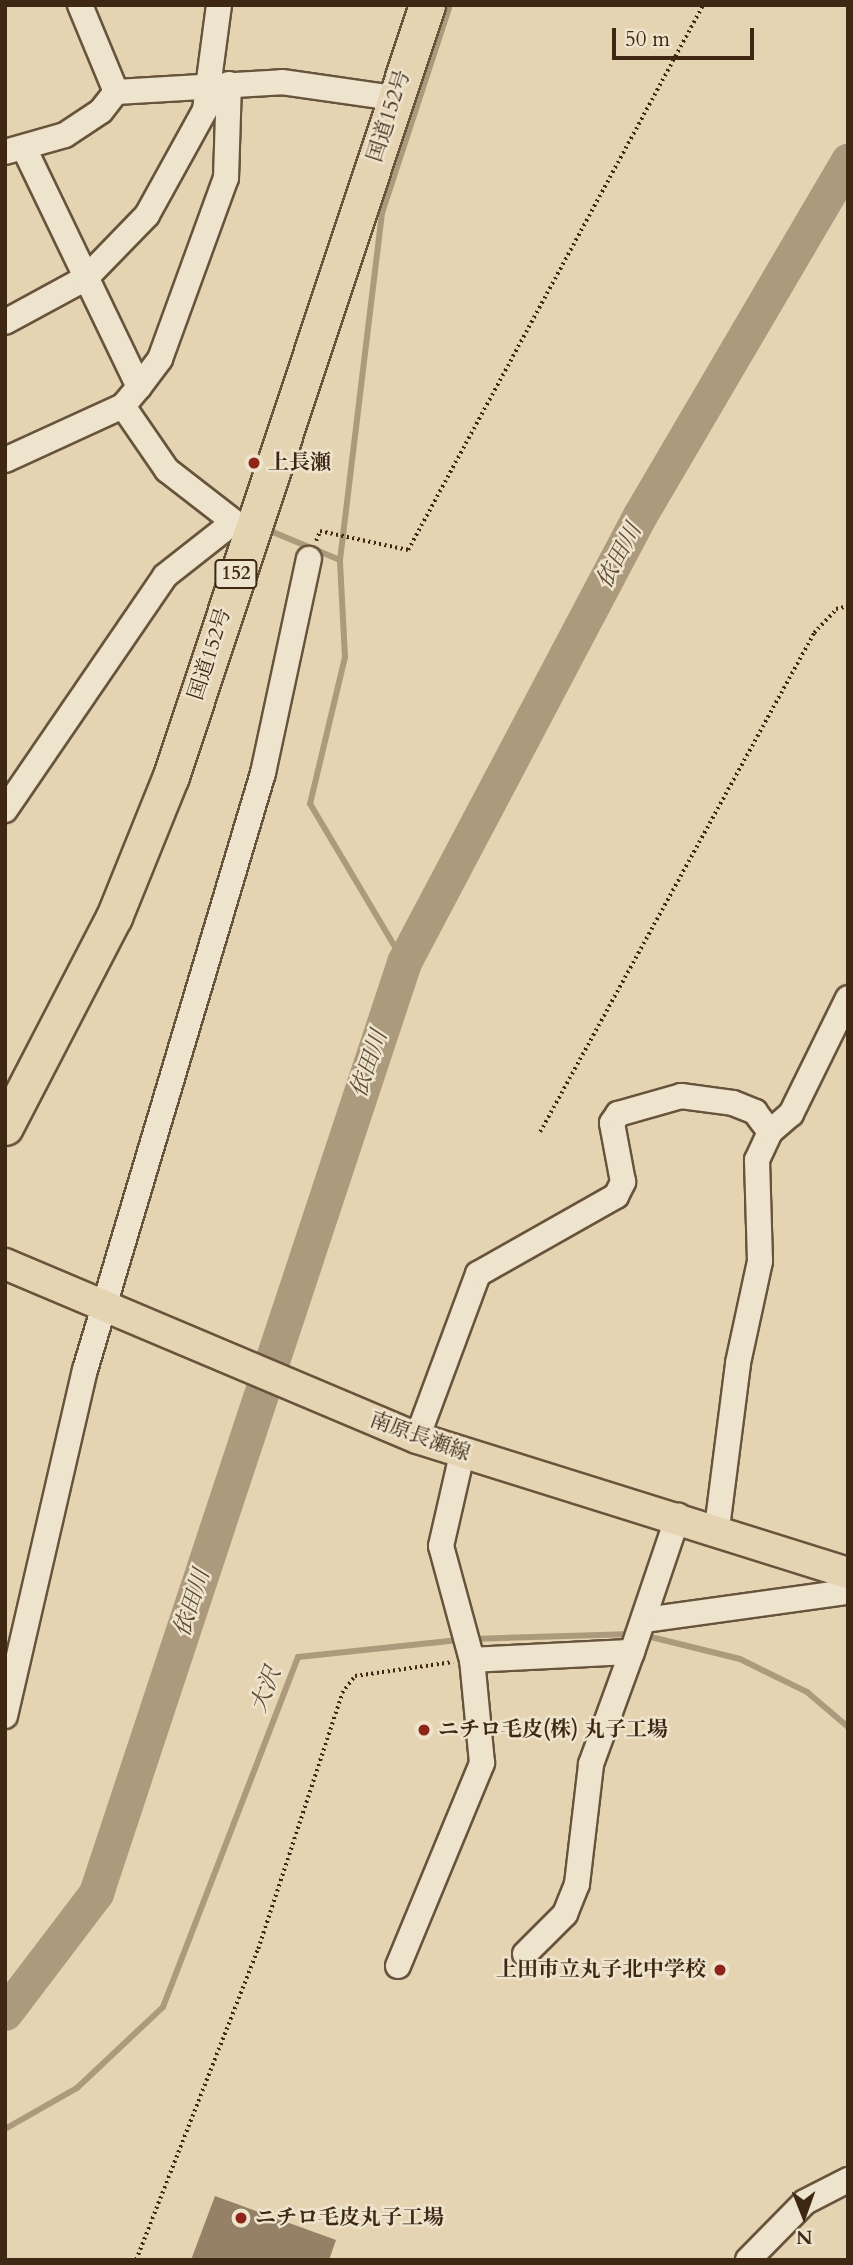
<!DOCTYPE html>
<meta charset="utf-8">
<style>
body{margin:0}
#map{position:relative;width:853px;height:2265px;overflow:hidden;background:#e5d4b2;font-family:Cardo,"Noto Serif JP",serif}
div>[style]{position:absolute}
.stream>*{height:6px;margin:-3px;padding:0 3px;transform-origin:3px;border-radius:3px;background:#ac9a7c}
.river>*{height:35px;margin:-17.5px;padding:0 17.5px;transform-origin:17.5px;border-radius:17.5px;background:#ac9a7c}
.building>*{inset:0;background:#958166}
.path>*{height:3.5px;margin-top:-1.75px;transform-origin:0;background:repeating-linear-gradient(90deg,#3e2814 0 2px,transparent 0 5.5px)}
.roads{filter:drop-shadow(2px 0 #68533c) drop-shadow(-2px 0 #68533c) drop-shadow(0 2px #68533c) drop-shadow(0 -2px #68533c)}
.minor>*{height:24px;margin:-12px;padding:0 12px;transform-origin:12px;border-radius:12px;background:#eee3cd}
.major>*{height:30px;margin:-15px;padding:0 15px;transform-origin:15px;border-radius:15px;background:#e5d4b2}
.highway>*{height:35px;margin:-17.5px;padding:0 17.5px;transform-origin:17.5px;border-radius:17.5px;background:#e5d4b2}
.dots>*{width:19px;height:19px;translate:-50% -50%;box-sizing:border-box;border:4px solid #eee3cd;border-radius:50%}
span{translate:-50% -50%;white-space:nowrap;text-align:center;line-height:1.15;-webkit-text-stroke:5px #eee3cd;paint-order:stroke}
.shield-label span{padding:2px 5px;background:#eee3cd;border:2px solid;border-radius:5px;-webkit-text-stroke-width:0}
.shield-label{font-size:19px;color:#3e2814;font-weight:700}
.street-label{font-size:21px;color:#3e2814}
.poi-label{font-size:21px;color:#3e2814;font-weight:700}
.left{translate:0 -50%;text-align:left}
.right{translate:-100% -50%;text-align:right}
.water-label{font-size:23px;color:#5f4a33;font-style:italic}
.frame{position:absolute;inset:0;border:7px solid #3e2814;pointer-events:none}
.north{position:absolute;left:769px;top:2181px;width:70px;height:70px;-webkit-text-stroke:5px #eee3cd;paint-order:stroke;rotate:179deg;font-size:19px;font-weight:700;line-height:28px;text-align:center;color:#3e2814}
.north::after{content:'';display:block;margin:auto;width:24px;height:32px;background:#3e2814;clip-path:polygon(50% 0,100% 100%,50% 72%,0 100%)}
.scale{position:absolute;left:612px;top:28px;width:142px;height:32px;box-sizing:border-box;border:4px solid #3e2814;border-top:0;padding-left:9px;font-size:21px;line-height:24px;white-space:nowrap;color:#3e2814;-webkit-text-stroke:5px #eee3cd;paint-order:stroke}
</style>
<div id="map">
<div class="stream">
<div style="left:268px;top:530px;width:78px;rotate:22.6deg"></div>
<div style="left:404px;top:962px;width:184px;rotate:-120.7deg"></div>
<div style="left:310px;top:804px;width:151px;rotate:-76.6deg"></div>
<div style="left:345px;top:657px;width:97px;rotate:-93deg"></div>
<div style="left:340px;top:560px;width:350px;rotate:-83.1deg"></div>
<div style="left:382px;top:213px;width:219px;rotate:-71.9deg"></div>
<div style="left:643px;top:1635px;width:100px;rotate:13.9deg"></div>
<div style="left:740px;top:1659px;width:75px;rotate:26.2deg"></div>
<div style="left:807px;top:1692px;width:54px;rotate:40.5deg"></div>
<div style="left:472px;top:1639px;width:160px;rotate:-1.8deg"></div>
<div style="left:5px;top:2129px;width:83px;rotate:-29.7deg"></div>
<div style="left:77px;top:2088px;width:118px;rotate:-43.3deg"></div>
<div style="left:163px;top:2007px;width:375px;rotate:-68.9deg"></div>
<div style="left:298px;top:1657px;width:164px;rotate:-6deg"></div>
</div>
<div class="river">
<div style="left:5px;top:2013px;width:151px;rotate:-52.8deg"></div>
<div style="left:96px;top:1893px;width:981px;rotate:-71.69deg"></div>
<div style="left:404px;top:962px;width:505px;rotate:-62.17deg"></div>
<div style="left:640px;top:515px;width:411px;rotate:-59.6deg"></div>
</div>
<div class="building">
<div style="clip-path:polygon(215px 2196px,336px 2240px,329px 2260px,191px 2260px)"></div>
</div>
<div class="path">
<div style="left:316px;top:541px;width:11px;rotate:-68deg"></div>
<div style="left:320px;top:531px;width:90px;rotate:12.2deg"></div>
<div style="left:408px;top:550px;width:620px;rotate:-61.57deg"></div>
<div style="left:540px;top:1132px;width:569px;rotate:-61.23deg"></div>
<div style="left:814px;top:633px;width:33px;rotate:-47deg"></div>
<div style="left:836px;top:609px;width:12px;rotate:-14deg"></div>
<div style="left:136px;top:2260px;width:334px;rotate:-68.6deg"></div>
<div style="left:258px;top:1949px;width:269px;rotate:-71.8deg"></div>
<div style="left:342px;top:1693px;width:21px;rotate:-53deg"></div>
<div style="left:355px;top:1676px;width:99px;rotate:-8.1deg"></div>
</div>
<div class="roads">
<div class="minor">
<div style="left:80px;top:5px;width:94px;rotate:67.5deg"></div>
<div style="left:5px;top:152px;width:62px;rotate:-15.8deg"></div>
<div style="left:65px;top:135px;width:43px;rotate:-33.7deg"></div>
<div style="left:101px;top:111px;width:24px;rotate:-52deg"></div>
<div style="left:116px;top:92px;width:166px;rotate:-3.4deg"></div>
<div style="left:282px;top:82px;width:112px;rotate:8.2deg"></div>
<div style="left:5px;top:322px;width:92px;rotate:-28.5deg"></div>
<div style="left:86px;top:278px;width:88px;rotate:-45.9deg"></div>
<div style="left:147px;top:215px;width:120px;rotate:-61.1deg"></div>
<div style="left:205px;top:110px;width:106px;rotate:-82.4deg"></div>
<div style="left:139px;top:387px;width:35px;rotate:-53deg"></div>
<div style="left:160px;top:359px;width:193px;rotate:-70deg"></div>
<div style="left:226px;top:178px;width:94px;rotate:-88.2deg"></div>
<div style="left:123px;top:406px;width:78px;rotate:55.5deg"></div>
<div style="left:167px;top:470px;width:96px;rotate:37.8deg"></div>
<div style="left:5px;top:460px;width:130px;rotate:-24.6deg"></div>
<div style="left:123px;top:406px;width:25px;rotate:-50deg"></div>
<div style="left:139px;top:387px;width:261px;rotate:-115.7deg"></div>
<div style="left:5px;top:810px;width:283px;rotate:-55.6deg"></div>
<div style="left:165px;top:576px;width:84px;rotate:-38.2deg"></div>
<div style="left:417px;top:1438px;width:175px;rotate:-69.6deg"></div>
<div style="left:478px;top:1274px;width:159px;rotate:-29.5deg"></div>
<div style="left:616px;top:1196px;width:16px;rotate:-63deg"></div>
<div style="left:623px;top:1182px;width:60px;rotate:-100.6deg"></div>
<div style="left:612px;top:1123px;width:11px;rotate:-56deg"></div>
<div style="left:618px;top:1114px;width:66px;rotate:-15.9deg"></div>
<div style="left:681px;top:1096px;width:52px;rotate:7.7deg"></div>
<div style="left:733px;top:1103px;width:24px;rotate:22deg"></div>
<div style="left:755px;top:1112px;width:25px;rotate:53deg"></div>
<div style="left:717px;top:1528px;width:166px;rotate:-82.7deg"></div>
<div style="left:738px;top:1363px;width:104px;rotate:-77.8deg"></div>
<div style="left:760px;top:1261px;width:101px;rotate:-91.7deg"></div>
<div style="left:757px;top:1160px;width:31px;rotate:-65deg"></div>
<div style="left:770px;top:1132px;width:28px;rotate:-41deg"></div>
<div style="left:791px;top:1114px;width:129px;rotate:-63.8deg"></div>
<div style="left:645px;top:1620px;width:205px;rotate:-7.9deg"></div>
<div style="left:472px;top:1660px;width:160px;rotate:-2.9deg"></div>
<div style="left:632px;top:1652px;width:144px;rotate:-71.3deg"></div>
<div style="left:5px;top:1716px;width:355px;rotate:-77deg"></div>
<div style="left:85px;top:1370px;width:623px;rotate:-73.4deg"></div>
<div style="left:263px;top:773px;width:219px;rotate:-77.9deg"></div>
<div style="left:525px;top:1954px;width:57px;rotate:-45deg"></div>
<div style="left:565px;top:1914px;width:32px;rotate:-68deg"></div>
<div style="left:577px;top:1884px;width:121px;rotate:-83.3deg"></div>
<div style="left:591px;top:1764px;width:119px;rotate:-69.9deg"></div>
<div style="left:398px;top:1966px;width:220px;rotate:-67.5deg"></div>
<div style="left:482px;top:1763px;width:103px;rotate:-95.5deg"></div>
<div style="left:472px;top:1660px;width:118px;rotate:-105.2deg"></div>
<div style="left:441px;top:1546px;width:94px;rotate:-77.1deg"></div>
<div style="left:748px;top:2260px;width:81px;rotate:-45.5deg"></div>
<div style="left:805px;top:2202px;width:48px;rotate:-27.1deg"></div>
</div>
<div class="major">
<div style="left:5px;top:1264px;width:447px;rotate:22.9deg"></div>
<div style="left:417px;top:1438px;width:452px;rotate:17.4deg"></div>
</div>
<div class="highway">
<div style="left:5px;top:1127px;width:237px;rotate:-62.6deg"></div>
<div style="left:114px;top:917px;width:152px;rotate:-68deg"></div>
<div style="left:171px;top:776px;width:812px;rotate:-71.63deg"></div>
</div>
</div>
<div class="dots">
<div style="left:254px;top:463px;background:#8f2418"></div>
<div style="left:424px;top:1730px;background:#8f2418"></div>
<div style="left:720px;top:1970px;background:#8f2418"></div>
<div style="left:241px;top:2218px;background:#8f2418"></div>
</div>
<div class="shield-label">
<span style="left:236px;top:574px">152</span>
</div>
<div class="street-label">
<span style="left:389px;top:116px;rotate:-72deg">国道152号</span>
<span style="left:210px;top:654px;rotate:-72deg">国道152号</span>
<span style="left:420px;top:1437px;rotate:20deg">南原長瀬線</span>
</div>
<div class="poi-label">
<span class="left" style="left:268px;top:463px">上長瀬</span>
<span class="left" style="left:438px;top:1730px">ニチロ毛皮(株) 丸子工場</span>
<span class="right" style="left:706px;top:1970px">上田市立丸子北中学校</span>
<span class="left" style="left:255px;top:2218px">ニチロ毛皮丸子工場</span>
</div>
<div class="water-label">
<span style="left:619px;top:556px;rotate:-62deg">依田川</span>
<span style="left:369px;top:1064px;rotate:-71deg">依田川</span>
<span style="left:192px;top:1603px;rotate:-72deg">依田川</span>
<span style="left:266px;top:1690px;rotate:-69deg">大沢</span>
</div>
<div class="frame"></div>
<div class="north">N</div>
<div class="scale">50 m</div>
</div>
